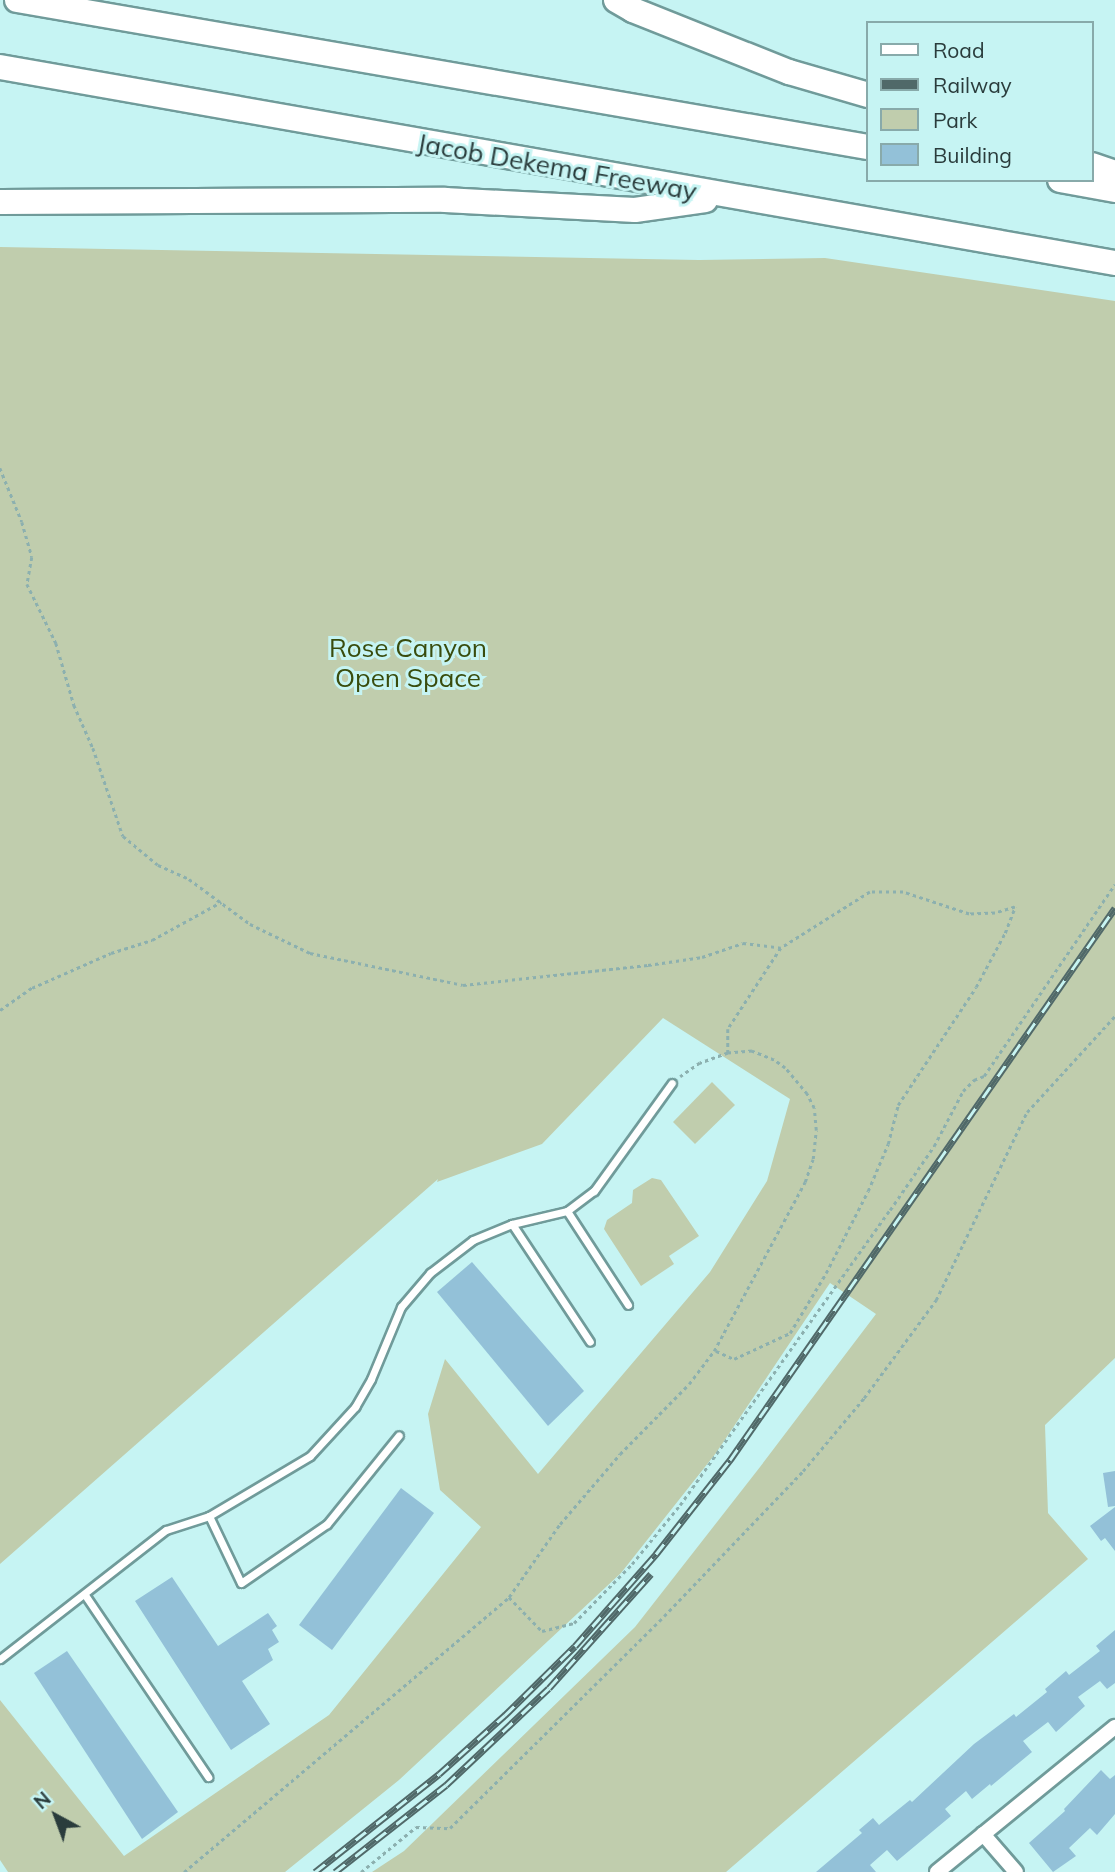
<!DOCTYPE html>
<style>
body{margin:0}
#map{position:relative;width:1115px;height:1872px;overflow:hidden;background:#c6f4f3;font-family:Mulish,sans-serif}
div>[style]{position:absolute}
.green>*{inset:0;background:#c0cdad}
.building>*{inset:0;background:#93c1d8}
.path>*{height:2.5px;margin-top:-1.25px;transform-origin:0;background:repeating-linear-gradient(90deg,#8cb0af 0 3.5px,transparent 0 7px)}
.roads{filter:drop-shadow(2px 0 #709b9a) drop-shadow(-2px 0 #709b9a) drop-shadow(0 2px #709b9a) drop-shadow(0 -2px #709b9a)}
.service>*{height:7px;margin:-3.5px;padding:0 3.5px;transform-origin:3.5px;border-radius:3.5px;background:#fff}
.minor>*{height:14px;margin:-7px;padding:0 7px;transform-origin:7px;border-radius:7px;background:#fff}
.motorway>*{height:24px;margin:-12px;padding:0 12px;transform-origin:12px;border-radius:12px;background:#fff}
.rail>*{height:7px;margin-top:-3.5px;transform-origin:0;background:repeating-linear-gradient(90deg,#c6f4f3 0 13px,#506969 0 26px);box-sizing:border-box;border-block:2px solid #506969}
span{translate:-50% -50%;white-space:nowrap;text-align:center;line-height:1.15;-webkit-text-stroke:6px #c6f4f3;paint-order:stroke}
.street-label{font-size:26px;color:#2a3c3c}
.park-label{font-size:26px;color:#394c0d}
.legend{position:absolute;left:866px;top:21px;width:228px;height:161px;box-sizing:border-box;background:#c6f4f3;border:2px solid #8aa;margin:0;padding:9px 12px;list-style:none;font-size:21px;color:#2a3c3c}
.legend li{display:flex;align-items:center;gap:14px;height:35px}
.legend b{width:35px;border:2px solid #8aa}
.north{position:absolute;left:21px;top:1781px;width:70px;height:70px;-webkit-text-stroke:5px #c6f4f3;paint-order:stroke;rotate:319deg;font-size:19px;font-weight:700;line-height:28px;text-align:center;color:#2a3c3c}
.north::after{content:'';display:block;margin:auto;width:24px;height:32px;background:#2a3c3c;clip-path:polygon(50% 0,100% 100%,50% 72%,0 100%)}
</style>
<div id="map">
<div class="green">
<div style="clip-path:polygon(0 247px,699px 260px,825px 258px,1115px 301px,1115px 1358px,1045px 1425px,1048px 1513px,1088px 1559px,726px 1872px,372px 1872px,404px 1851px,635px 1627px,760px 1467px,876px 1314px,830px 1283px,716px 1453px,621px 1573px,399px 1780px,285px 1872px,8px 1872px,0 1860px,0 1700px,124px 1856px,329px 1715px,481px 1527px,440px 1490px,428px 1414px,445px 1359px,538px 1474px,710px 1272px,767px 1181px,790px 1099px,663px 1018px,542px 1144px,437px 1182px,438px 1179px,0 1564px)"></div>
<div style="clip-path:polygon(712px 1082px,735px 1105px,695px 1144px,673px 1122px)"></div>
<div style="clip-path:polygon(652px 1178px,661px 1180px,699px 1236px,669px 1256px,674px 1264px,641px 1286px,604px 1229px,607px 1220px,632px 1203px,633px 1190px)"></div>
</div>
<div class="building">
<div style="clip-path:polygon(472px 1262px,584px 1391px,548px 1426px,437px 1292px)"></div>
<div style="clip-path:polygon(1115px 1471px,1115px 1506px,1108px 1507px,1103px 1473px)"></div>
<div style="clip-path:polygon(401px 1488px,434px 1513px,332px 1650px,299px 1625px)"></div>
<div style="clip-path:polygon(1115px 1507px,1115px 1551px,1105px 1538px,1101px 1541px,1090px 1526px)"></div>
<div style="clip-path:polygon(172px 1577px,218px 1646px,268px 1613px,277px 1626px,272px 1630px,279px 1642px,268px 1649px,273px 1660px,242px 1681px,270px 1724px,231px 1750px,135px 1601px)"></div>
<div style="clip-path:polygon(1115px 1630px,1115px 1683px,1107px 1689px,1100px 1681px,1078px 1697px,1085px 1706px,1056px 1732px,1048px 1722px,1023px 1741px,1032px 1752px,991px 1786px,990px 1784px,972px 1799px,966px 1791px,945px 1809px,951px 1816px,897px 1861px,887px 1850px,870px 1865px,876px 1872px,816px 1872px,862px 1833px,859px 1830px,873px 1818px,879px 1825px,910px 1800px,912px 1802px,974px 1744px,1014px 1714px,1016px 1717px,1047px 1692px,1045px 1689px,1066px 1671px,1069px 1675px,1100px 1651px,1096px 1646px)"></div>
<div style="clip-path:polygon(67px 1651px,178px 1812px,142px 1839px,34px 1673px)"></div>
<div style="clip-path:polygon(1101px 1770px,1110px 1779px,1115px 1775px,1115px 1814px,1097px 1835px,1090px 1828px,1069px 1848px,1076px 1856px,1053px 1872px,1029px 1843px,1065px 1811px,1064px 1809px)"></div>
</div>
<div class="path">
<div style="left:0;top:468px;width:58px;rotate:67.8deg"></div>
<div style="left:22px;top:522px;width:36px;rotate:74deg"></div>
<div style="left:32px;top:557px;width:27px;rotate:100deg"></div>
<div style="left:27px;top:584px;width:66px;rotate:63.8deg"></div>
<div style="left:56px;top:643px;width:65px;rotate:73.8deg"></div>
<div style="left:74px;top:705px;width:47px;rotate:66.2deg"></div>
<div style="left:93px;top:748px;width:93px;rotate:71.2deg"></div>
<div style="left:123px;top:836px;width:45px;rotate:39.6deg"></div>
<div style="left:158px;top:865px;width:34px;rotate:24deg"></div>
<div style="left:189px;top:879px;width:76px;rotate:36.4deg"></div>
<div style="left:250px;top:924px;width:67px;rotate:25.8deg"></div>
<div style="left:310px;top:953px;width:156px;rotate:11.8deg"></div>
<div style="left:463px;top:985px;width:186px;rotate:-6.2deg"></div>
<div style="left:648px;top:965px;width:55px;rotate:-8.4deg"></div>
<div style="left:702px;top:957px;width:43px;rotate:-18.9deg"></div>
<div style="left:743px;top:943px;width:38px;rotate:7deg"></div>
<div style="left:0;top:1010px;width:39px;rotate:-35deg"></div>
<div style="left:32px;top:988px;width:86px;rotate:-23.9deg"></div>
<div style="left:111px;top:953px;width:43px;rotate:-17.6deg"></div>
<div style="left:152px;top:940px;width:79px;rotate:-28.8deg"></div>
<div style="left:716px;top:1351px;width:20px;rotate:24deg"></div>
<div style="left:734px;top:1359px;width:62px;rotate:-24.9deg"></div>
<div style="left:790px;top:1333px;width:70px;rotate:-59deg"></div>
<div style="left:826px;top:1273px;width:92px;rotate:-62.9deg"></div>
<div style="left:868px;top:1191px;width:51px;rotate:-66.9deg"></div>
<div style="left:888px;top:1144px;width:40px;rotate:-75.6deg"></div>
<div style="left:898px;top:1105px;width:141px;rotate:-56.5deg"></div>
<div style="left:976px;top:987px;width:61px;rotate:-61.8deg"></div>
<div style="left:1005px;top:933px;width:28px;rotate:-69deg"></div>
<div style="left:1015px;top:907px;width:21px;rotate:163deg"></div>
<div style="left:995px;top:913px;width:26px;rotate:178deg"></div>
<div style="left:969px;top:914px;width:70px;rotate:-161.6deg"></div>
<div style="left:903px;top:892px;width:33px;rotate:180deg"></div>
<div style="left:870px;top:892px;width:105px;rotate:147.8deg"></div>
<div style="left:781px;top:948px;width:97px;rotate:123.2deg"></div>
<div style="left:728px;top:1029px;width:24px;rotate:90deg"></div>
<div style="left:509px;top:1597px;width:47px;rotate:45.9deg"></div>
<div style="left:542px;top:1631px;width:33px;rotate:-14deg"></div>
<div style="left:574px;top:1623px;width:83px;rotate:-45.5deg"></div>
<div style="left:632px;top:1564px;width:76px;rotate:-50.9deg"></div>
<div style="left:680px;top:1505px;width:362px;rotate:-54.6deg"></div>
<div style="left:890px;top:1210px;width:78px;rotate:-55.5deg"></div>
<div style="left:934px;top:1146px;width:62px;rotate:-62.2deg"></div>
<div style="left:963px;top:1091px;width:16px;rotate:-45deg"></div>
<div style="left:974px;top:1080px;width:11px;rotate:-22deg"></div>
<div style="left:984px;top:1076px;width:232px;rotate:-55.7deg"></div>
<div style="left:184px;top:1872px;width:426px;rotate:-40.2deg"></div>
<div style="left:509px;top:1597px;width:89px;rotate:-55.1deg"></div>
<div style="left:560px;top:1524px;width:92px;rotate:-49.4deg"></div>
<div style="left:620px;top:1454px;width:98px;rotate:-45.4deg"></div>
<div style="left:689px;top:1384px;width:41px;rotate:-52.9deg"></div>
<div style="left:714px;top:1351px;width:192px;rotate:-61.7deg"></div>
<div style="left:805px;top:1182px;width:24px;rotate:-71deg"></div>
<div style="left:813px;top:1159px;width:29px;rotate:-84deg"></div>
<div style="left:816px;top:1130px;width:22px;rotate:-95deg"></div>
<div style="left:814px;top:1108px;width:16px;rotate:-117deg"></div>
<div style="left:807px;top:1094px;width:34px;rotate:-130deg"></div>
<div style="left:785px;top:1068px;width:14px;rotate:-144deg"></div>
<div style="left:774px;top:1060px;width:24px;rotate:-158deg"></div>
<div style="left:752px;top:1051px;width:24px;rotate:175deg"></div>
<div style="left:728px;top:1053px;width:30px;rotate:160deg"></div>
<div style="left:700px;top:1063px;width:24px;rotate:145deg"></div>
<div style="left:361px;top:1872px;width:71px;rotate:-39.3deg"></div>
<div style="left:416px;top:1827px;width:34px;rotate:2deg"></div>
<div style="left:450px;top:1828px;width:301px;rotate:-44.7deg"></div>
<div style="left:664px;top:1616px;width:201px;rotate:-46.2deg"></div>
<div style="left:803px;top:1471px;width:95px;rotate:-50.1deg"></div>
<div style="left:864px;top:1398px;width:122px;rotate:-53.7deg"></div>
<div style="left:936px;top:1300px;width:209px;rotate:-64.2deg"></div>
<div style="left:1027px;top:1112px;width:130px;rotate:-47.5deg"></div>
</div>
<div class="roads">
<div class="service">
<div style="left:567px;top:1211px;width:112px;rotate:57deg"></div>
<div style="left:512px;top:1224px;width:141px;rotate:56.5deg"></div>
<div style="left:209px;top:1516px;width:74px;rotate:64.5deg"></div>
<div style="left:241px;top:1583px;width:104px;rotate:-34.5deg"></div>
<div style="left:327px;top:1524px;width:114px;rotate:-51deg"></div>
<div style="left:85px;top:1595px;width:220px;rotate:55.9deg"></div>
<div style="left:0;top:1659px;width:210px;rotate:-37.9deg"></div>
<div style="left:166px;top:1530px;width:45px;rotate:-18deg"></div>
<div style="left:209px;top:1516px;width:117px;rotate:-30.7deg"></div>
<div style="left:310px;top:1456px;width:67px;rotate:-47.4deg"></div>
<div style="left:355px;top:1407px;width:32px;rotate:-60deg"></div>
<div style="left:371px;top:1379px;width:78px;rotate:-67.4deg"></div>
<div style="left:401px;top:1307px;width:45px;rotate:-49.5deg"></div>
<div style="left:430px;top:1273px;width:54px;rotate:-37.5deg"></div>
<div style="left:473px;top:1240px;width:42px;rotate:-22.3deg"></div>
<div style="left:512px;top:1224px;width:57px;rotate:-13.3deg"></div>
<div style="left:567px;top:1211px;width:34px;rotate:-37deg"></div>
<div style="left:594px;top:1191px;width:133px;rotate:-54.2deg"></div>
</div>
<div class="minor">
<div style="left:983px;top:1834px;width:50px;rotate:49deg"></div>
<div style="left:937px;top:1872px;width:230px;rotate:-39.2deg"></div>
</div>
<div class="motorway">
<div style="left:17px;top:0;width:864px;rotate:9.8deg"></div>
<div style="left:616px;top:0;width:20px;rotate:30deg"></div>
<div style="left:633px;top:10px;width:168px;rotate:21.7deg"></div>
<div style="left:789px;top:72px;width:82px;rotate:16.2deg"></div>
<div style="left:0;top:67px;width:1132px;rotate:9.97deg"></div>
<div style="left:1092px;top:165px;width:24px;rotate:19deg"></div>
<div style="left:1060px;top:180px;width:56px;rotate:10.3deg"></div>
<div style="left:0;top:202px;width:445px;rotate:-0.3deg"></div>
<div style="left:445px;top:200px;width:190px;rotate:3deg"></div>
<div style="left:635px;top:210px;width:71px;rotate:-8.1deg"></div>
</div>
</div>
<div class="rail">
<div style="left:315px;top:1872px;width:158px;rotate:-38.3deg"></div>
<div style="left:439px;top:1774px;width:89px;rotate:-41.8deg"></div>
<div style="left:505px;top:1715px;width:98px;rotate:-44.6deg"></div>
<div style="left:575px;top:1646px;width:123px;rotate:-48.6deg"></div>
<div style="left:656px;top:1554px;width:120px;rotate:-51.8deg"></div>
<div style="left:730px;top:1460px;width:673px;rotate:-55.11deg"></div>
<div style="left:335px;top:1872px;width:141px;rotate:-38.1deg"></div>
<div style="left:446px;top:1785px;width:141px;rotate:-43.3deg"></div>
<div style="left:549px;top:1688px;width:153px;rotate:-48.2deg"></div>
</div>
<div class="street-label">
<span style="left:557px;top:167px;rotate:10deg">Jacob Dekema Freeway</span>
</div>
<div class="park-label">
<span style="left:408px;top:663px">Rose Canyon<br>Open Space</span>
</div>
<ul class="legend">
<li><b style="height:9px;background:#fff"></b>Road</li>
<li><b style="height:9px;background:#506969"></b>Railway</li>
<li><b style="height:19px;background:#c0cdad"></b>Park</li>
<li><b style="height:19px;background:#93c1d8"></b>Building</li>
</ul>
<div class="north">N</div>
</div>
